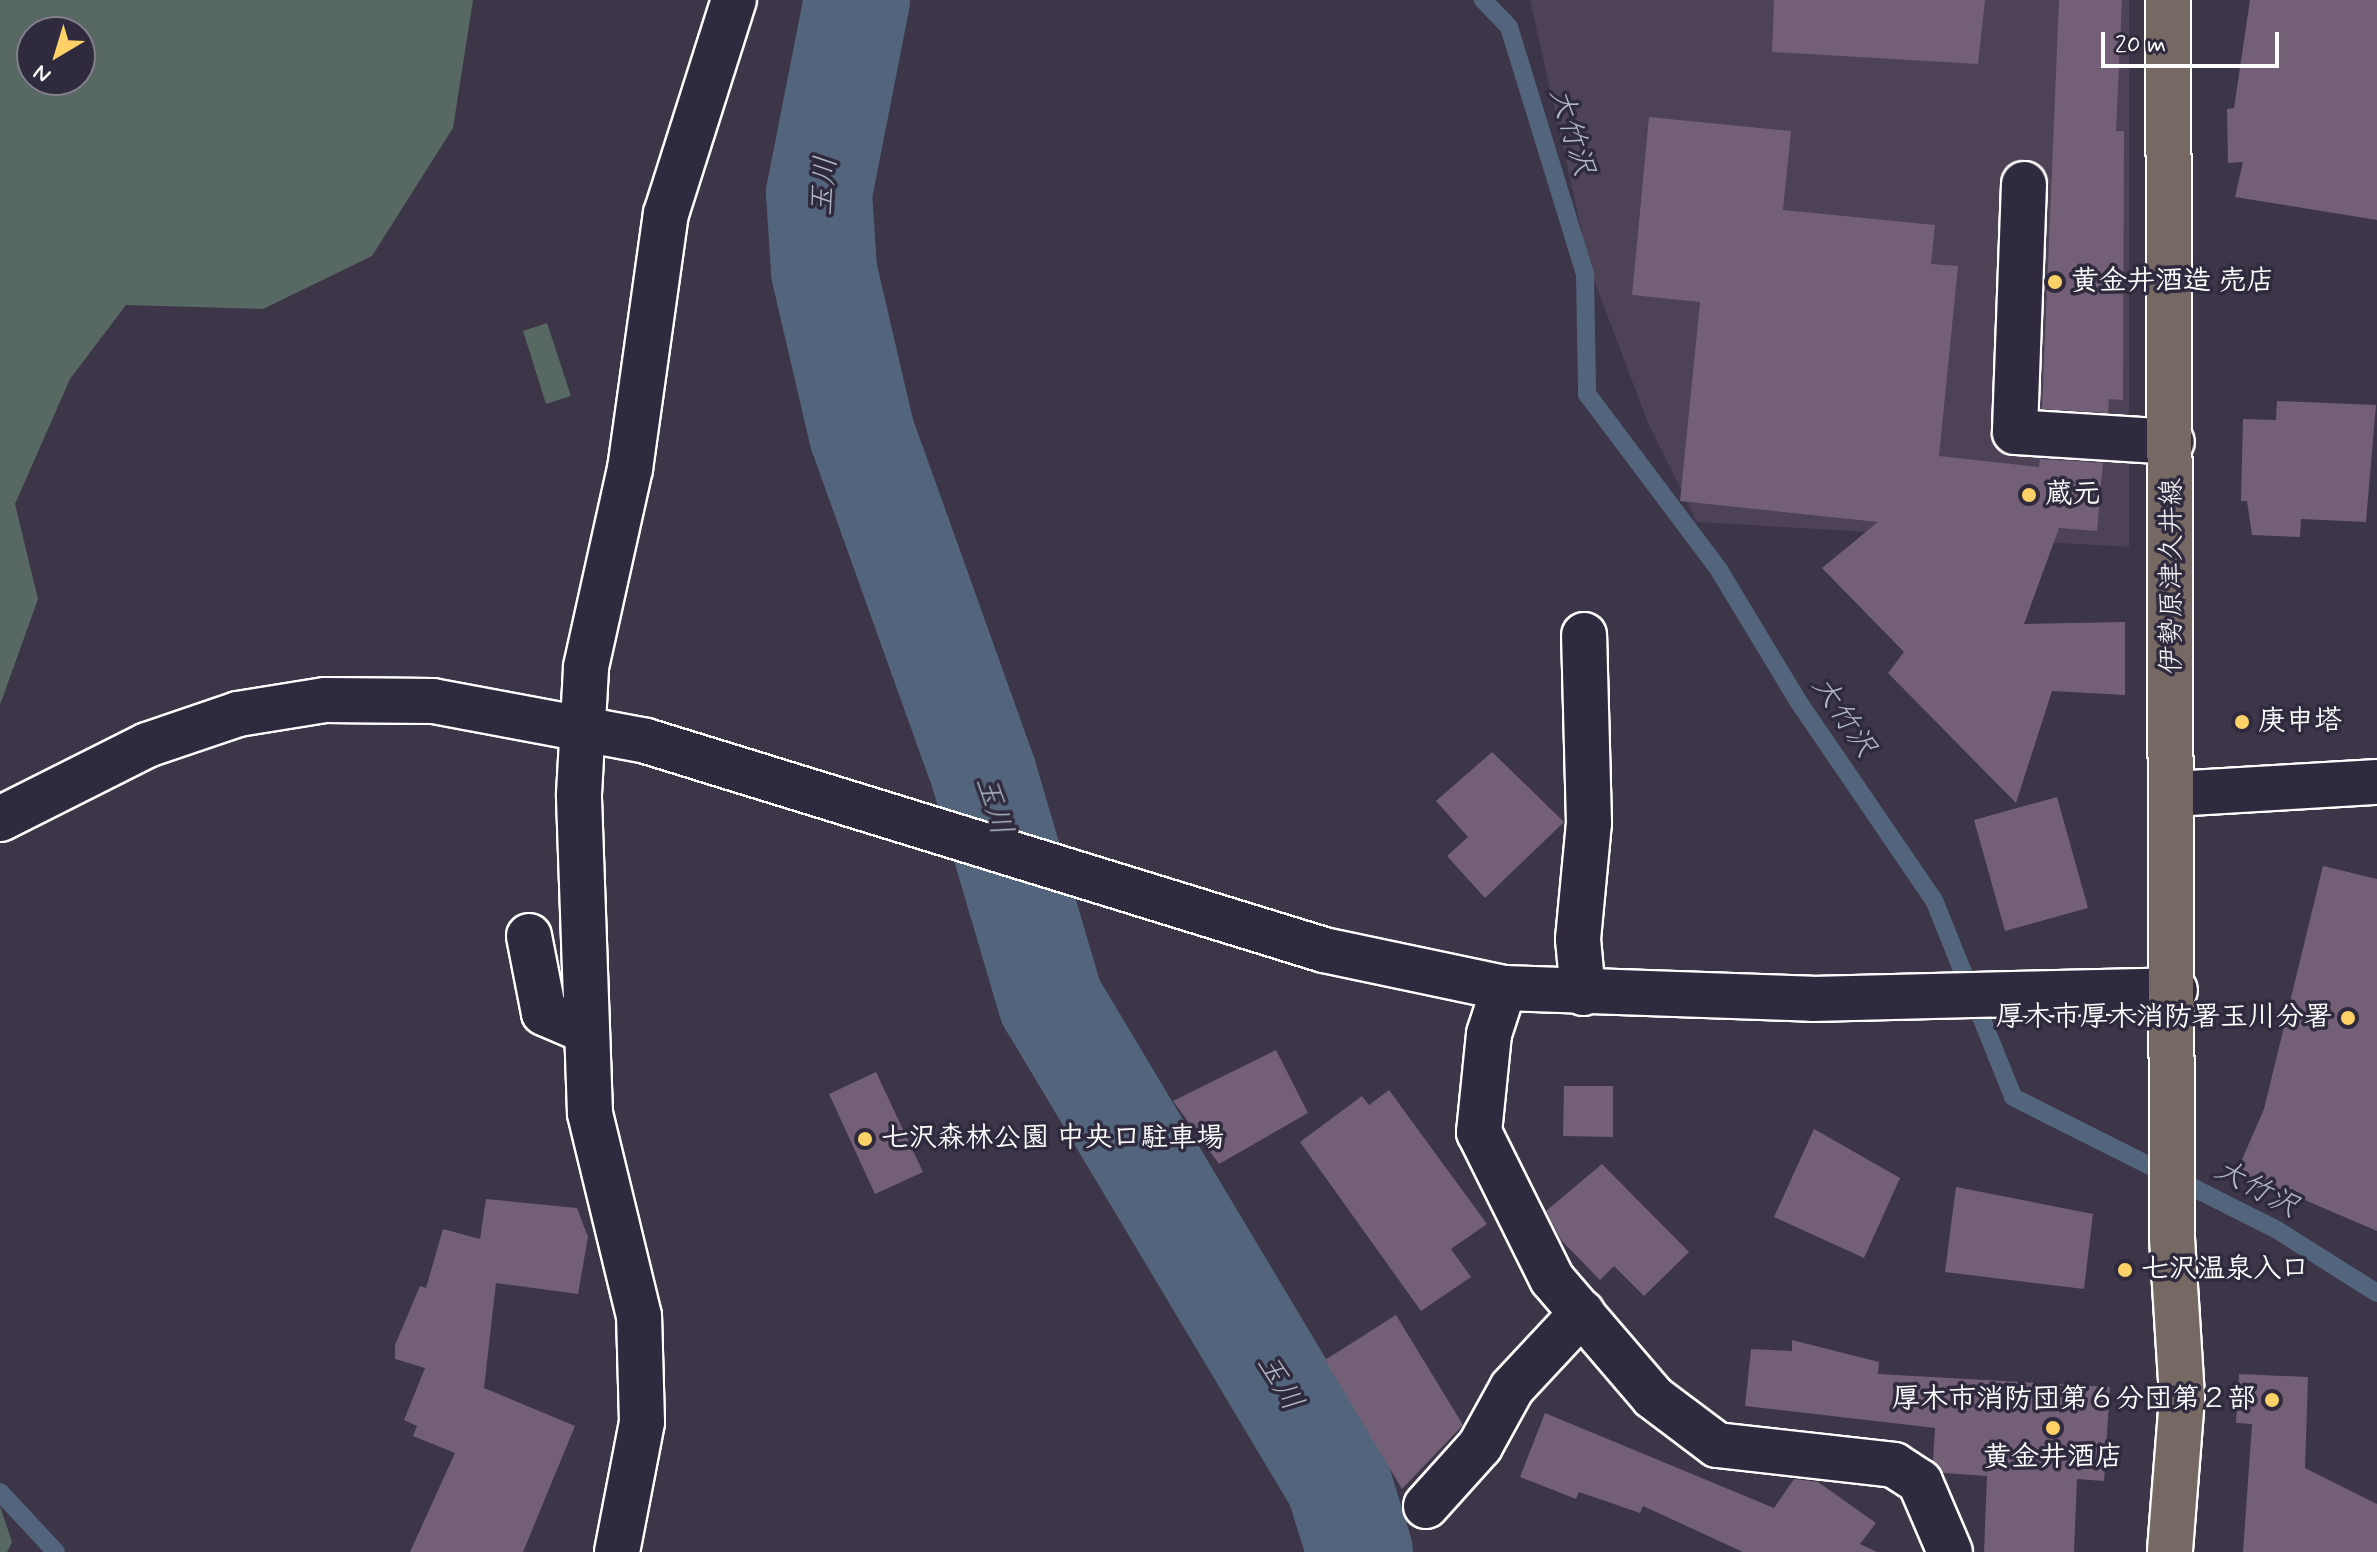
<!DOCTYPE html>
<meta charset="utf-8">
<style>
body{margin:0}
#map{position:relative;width:2377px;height:1552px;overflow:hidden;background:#3d3548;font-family:Mynerve,"Klee One",sans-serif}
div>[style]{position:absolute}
.built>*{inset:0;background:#4d4256}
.green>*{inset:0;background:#576962}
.stream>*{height:18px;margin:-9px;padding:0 9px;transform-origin:9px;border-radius:9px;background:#52657d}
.river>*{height:106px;margin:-53px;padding:0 53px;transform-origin:53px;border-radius:53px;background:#52657d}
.building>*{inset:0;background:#735f76}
.roads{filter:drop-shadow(2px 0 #fff) drop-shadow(-2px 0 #fff) drop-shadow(0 2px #fff) drop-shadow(0 -2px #fff)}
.minor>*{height:44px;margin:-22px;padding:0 22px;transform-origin:22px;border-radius:22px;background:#2f2a3d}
.major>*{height:44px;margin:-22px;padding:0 22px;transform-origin:22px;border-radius:22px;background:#766964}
.dots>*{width:22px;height:22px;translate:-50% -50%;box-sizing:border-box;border:4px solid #2f2a3d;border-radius:50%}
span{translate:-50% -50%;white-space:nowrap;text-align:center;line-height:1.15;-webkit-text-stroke:7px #2f2a3d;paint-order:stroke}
.poi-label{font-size:28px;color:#fff;font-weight:700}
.left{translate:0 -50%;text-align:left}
.right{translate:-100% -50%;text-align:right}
.street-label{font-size:28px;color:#fff}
.water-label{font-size:30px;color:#b1bac4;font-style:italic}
.north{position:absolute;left:16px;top:16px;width:80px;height:80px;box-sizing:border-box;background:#2f2a3d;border:2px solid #827f8b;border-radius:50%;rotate:218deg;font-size:22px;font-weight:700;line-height:32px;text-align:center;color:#fff}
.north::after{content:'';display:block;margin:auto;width:28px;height:36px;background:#ffd166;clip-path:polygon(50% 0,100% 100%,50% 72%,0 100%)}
.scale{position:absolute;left:2101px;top:32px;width:178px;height:36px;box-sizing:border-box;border:4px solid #fff;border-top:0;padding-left:10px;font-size:24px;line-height:28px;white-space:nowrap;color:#fff;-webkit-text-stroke:6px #2f2a3d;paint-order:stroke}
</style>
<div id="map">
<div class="built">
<div style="clip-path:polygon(1530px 0,2129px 0,2129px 547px,1697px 522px,1648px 423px,1591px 272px)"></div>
</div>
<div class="green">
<div style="clip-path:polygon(evenodd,0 0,473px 0,453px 128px,372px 256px,263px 309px,126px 305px,70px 379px,15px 504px,38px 599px,0 705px,0 0,32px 32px,80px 32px,80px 80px,32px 80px,32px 32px)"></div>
<div style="clip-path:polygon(547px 323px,571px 396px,546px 404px,523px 331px)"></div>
<div style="clip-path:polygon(0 1506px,12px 1542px,7px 1552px,0 1552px)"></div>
</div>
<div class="stream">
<div style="left:1483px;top:0;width:37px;rotate:46deg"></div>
<div style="left:1509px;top:27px;width:258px;rotate:72.9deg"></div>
<div style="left:1585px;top:274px;width:120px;rotate:89deg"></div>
<div style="left:1587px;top:394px;width:220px;rotate:53.1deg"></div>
<div style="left:1719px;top:570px;width:153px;rotate:58.9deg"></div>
<div style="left:1798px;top:701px;width:241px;rotate:55.7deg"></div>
<div style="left:1934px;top:900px;width:212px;rotate:68.1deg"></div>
<div style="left:2013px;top:1097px;width:296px;rotate:26.7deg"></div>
<div style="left:2277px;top:1230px;width:118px;rotate:32.2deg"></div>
<div style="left:0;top:1492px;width:82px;rotate:47deg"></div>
</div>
<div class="river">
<div style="left:857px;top:0;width:197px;rotate:101.1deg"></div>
<div style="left:819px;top:193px;width:78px;rotate:86.3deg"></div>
<div style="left:824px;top:271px;width:167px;rotate:76.9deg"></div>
<div style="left:862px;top:434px;width:362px;rotate:70.3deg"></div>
<div style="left:984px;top:775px;width:237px;rotate:73.6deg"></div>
<div style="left:1051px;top:1002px;width:561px;rotate:59.14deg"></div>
<div style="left:1339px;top:1484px;width:71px;rotate:72.8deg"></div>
</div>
<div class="building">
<div style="clip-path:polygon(1774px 0,1985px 0,1978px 64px,1772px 52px)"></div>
<div style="clip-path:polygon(2059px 0,2122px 0,2116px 131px,2124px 131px,2123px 400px,2109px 399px,2108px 413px,2042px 409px)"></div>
<div style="clip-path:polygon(2250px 0,2377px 0,2377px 220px,2235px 197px,2243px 162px,2228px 163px,2227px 109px,2234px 108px)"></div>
<div style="clip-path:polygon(1649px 117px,1791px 131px,1783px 210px,1935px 225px,1931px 264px,1958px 266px,1939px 456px,2039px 467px,2040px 459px,2103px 463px,2097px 531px,2059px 528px,2024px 624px,2125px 622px,2125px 695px,2052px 691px,2016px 803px,1888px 673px,1904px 652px,1822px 568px,1878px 522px,1680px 501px,1700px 302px,1632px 295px)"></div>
<div style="clip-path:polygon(2277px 401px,2376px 405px,2366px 522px,2301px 519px,2300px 537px,2252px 535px,2247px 501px,2241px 501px,2243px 419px,2276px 420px)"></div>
<div style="clip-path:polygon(1492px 752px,1564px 822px,1485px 898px,1447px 856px,1468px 837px,1436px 801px)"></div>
<div style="clip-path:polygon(2057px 797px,2088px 908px,2005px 931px,1974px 820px)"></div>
<div style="clip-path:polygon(2323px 866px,2377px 879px,2377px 1231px,2237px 1171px,2264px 1109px)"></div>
<div style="clip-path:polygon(1276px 1050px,1308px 1113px,1219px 1164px,1173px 1101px)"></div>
<div style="clip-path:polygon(876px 1072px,923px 1172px,875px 1194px,829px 1094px)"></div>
<div style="clip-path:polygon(1564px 1086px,1613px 1086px,1613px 1137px,1563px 1136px)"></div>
<div style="clip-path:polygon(1389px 1090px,1487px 1224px,1451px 1249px,1471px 1277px,1421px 1311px,1300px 1142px,1362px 1096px,1369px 1105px)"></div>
<div style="clip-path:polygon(1814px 1129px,1900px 1178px,1864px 1258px,1774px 1217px)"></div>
<div style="clip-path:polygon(1602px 1164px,1689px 1252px,1644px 1296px,1614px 1266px,1600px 1280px,1561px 1240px,1546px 1211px)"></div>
<div style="clip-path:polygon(1956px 1187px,2093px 1214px,2084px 1289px,1945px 1272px)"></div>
<div style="clip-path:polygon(486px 1199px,577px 1208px,588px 1237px,578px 1294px,496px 1283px,484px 1388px,575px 1426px,523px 1552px,410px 1552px,455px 1453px,413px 1436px,417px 1426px,404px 1420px,425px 1368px,395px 1359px,395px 1345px,420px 1286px,426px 1288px,443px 1229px,480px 1239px)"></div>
<div style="clip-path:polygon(1396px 1315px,1463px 1425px,1402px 1489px,1325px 1360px)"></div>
<div style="clip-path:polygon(1792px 1340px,1879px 1362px,1878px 1374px,2110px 1387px,2104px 1481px,2077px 1479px,2074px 1552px,1984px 1552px,1987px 1476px,1943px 1473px,1933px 1461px,1935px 1428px,1745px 1406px,1751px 1349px,1792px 1351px)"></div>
<div style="clip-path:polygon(2239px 1374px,2308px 1377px,2305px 1468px,2377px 1504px,2377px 1552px,2243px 1552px,2252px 1424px,2236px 1423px)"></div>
<div style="clip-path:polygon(1545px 1413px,1774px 1508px,1794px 1479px,1818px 1482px,1876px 1523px,1860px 1544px,1877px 1552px,1743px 1552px,1643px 1506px,1640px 1513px,1579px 1492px,1576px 1499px,1520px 1477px)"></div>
</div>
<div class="roads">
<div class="minor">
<div style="left:2024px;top:184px;width:248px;rotate:92.1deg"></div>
<div style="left:2015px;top:432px;width:157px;rotate:3.6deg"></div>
<div style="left:2174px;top:794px;width:203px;rotate:-3.4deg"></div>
<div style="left:0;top:819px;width:165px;rotate:-26.7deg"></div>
<div style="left:147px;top:745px;width:96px;rotate:-18.8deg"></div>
<div style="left:238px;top:714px;width:88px;rotate:-9.1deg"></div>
<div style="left:325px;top:700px;width:108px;rotate:0.5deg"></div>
<div style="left:433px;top:701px;width:217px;rotate:10.6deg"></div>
<div style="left:646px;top:741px;width:709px;rotate:17.13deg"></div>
<div style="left:1324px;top:950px;width:184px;rotate:11.9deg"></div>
<div style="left:1504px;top:988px;width:308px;rotate:2deg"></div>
<div style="left:1812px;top:999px;width:363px;rotate:-1.4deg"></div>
<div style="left:529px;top:936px;width:78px;rotate:79deg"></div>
<div style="left:544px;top:1013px;width:46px;rotate:23.2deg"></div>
<div style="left:1504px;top:988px;width:48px;rotate:108.1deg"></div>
<div style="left:1489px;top:1034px;width:99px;rotate:95.8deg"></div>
<div style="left:1479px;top:1132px;width:164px;rotate:63.6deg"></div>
<div style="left:1552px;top:1279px;width:155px;rotate:49.4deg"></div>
<div style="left:1653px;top:1397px;width:80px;rotate:36.9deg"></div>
<div style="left:1717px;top:1445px;width:178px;rotate:6.4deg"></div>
<div style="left:1894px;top:1465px;width:31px;rotate:33deg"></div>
<div style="left:1920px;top:1482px;width:76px;rotate:66.8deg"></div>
<div style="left:1583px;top:993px;width:54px;rotate:-95.3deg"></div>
<div style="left:1578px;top:939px;width:117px;rotate:-84.6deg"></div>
<div style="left:1589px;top:823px;width:188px;rotate:-91.5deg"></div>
<div style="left:1426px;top:1506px;width:81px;rotate:-48deg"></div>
<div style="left:1480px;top:1446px;width:66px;rotate:-61.1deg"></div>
<div style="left:1512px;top:1388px;width:103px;rotate:-47deg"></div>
<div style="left:617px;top:1552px;width:132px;rotate:-79.1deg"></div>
<div style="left:642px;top:1422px;width:106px;rotate:-91.6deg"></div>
<div style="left:639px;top:1316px;width:209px;rotate:-103.6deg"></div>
<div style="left:590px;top:1113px;width:319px;rotate:-92deg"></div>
<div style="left:579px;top:794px;width:127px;rotate:-86.8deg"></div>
<div style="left:586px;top:667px;width:203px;rotate:-77.5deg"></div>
<div style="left:630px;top:469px;width:258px;rotate:-82deg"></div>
<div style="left:666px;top:214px;width:225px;rotate:-72.4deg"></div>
</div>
<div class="major">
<div style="left:2168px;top:0;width:1238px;rotate:89.81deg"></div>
<div style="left:2172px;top:1238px;width:160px;rotate:86.4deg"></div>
<div style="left:2182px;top:1398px;width:154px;rotate:94.5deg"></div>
</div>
</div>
<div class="dots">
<div style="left:2055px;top:282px;background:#ffd166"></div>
<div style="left:2029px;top:495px;background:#ffd166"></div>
<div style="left:2242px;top:722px;background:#ffd166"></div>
<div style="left:2348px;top:1018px;background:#ffd166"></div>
<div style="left:865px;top:1139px;background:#ffd166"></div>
<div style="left:2125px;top:1270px;background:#ffd166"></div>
<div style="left:2272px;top:1400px;background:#ffd166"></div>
<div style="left:2053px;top:1428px;background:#ffd166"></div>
</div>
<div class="poi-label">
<span class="left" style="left:2071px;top:282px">黄金井酒造 売店</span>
<span class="left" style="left:2045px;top:495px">蔵元</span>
<span class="left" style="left:2258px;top:722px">庚申塔</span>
<span class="right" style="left:2332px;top:1018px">厚木市厚木消防署玉川分署</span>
<span class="left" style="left:881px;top:1139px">七沢森林公園 中央口駐車場</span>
<span class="left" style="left:2141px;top:1270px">七沢温泉入口</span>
<span class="right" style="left:2256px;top:1400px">厚木市消防団第６分団第２部</span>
<span style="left:2053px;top:1458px">黄金井酒店</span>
</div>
<div class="street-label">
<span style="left:2173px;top:576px;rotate:-90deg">伊勢原津久井線</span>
</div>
<div class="water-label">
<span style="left:1571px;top:132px;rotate:73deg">大竹沢</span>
<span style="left:825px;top:186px;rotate:-85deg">玉川</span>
<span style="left:1843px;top:717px;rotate:56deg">大竹沢</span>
<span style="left:993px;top:806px;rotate:73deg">玉川</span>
<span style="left:2256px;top:1189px;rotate:28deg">大竹沢</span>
<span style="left:1279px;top:1383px;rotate:59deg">玉川</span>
</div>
<div class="north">N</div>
<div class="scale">20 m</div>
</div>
